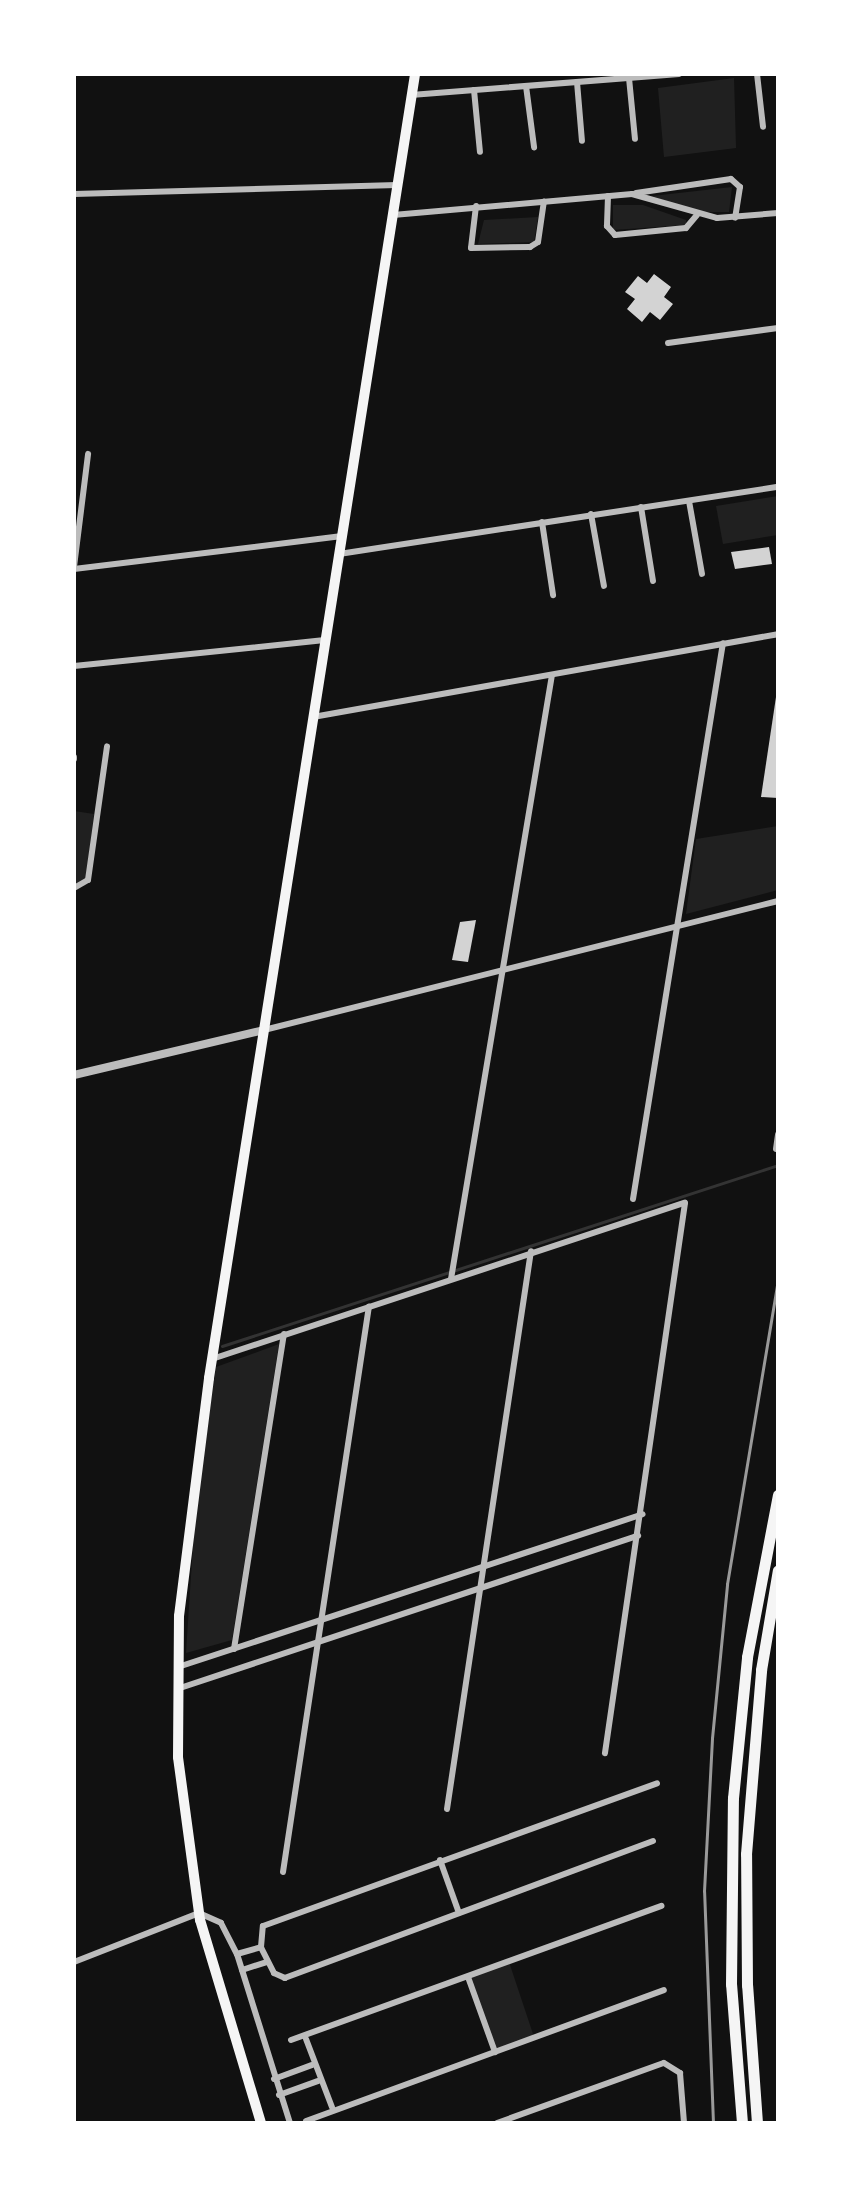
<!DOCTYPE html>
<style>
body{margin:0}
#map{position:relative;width:852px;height:2197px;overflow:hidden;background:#111;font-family:"Source Serif 4",serif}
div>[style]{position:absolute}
.green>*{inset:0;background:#202020}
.stream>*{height:3px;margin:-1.5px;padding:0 1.5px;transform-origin:1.5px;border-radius:1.5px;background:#333}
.building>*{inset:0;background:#d3d3d3}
.minor>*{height:6px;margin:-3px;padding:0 3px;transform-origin:3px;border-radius:3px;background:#bcbcbc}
.tertiary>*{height:8px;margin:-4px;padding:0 4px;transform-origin:4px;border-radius:4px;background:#bcbcbc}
.primary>*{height:10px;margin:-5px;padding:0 5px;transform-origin:5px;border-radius:5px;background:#f5f5f5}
.motorway>*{height:11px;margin:-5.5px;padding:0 5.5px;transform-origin:5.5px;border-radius:5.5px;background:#f5f5f5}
.rail>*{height:3px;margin:-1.5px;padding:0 1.5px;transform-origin:1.5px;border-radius:1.5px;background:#9a9a9a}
span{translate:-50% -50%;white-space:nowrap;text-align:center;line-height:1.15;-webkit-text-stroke:7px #fff;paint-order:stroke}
.frame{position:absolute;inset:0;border:76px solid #fff;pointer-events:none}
</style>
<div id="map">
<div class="green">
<div style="clip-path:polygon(734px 78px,736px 148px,664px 157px,658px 88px)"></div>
<div style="clip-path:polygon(732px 187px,729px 212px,697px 212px,652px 196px)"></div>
<div style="clip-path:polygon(613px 205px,643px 205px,686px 220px,686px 225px,613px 230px)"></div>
<div style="clip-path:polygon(538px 217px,534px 242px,478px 244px,484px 220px)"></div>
<div style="clip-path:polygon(778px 496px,778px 535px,723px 544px,716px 506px)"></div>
<div style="clip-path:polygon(74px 811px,94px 814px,86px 878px,74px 885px)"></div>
<div style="clip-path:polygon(778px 826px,778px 890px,686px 914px,696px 839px)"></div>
<div style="clip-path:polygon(279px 1344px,232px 1640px,186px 1653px,195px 1514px,216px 1367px)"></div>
<div style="clip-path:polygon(509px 1962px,534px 2037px,495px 2052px,468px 1977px)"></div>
</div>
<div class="stream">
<div style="left:222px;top:1346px;width:582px;rotate:-18.03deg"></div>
</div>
<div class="building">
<div style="clip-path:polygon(654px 274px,671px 287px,664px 297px,673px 304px,660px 320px,650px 312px,642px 322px,627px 309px,635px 299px,625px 292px,638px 276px,647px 283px)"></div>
<div style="clip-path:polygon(769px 547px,772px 564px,735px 569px,731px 552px)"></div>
<div style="clip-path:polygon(776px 697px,778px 798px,761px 797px)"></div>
<div style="clip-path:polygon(476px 920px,468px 962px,452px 960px,460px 922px)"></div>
</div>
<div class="minor">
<div style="left:757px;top:74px;width:53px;rotate:83.5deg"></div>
<div style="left:629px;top:78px;width:61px;rotate:84.4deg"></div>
<div style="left:577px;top:82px;width:59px;rotate:85.2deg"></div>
<div style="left:526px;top:86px;width:62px;rotate:82.5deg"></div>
<div style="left:474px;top:90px;width:62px;rotate:84.5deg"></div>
<div style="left:411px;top:95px;width:269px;rotate:-4.5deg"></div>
<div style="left:636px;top:193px;width:96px;rotate:-8.4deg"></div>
<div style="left:731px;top:179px;width:12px;rotate:42deg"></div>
<div style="left:740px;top:187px;width:31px;rotate:99deg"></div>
<div style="left:74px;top:194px;width:323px;rotate:-1.6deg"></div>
<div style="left:608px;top:196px;width:30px;rotate:92deg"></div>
<div style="left:607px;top:226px;width:12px;rotate:48deg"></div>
<div style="left:615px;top:235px;width:71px;rotate:-5.6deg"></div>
<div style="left:686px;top:228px;width:17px;rotate:-50deg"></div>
<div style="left:476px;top:206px;width:42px;rotate:96.8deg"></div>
<div style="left:471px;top:248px;width:59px;rotate:-1deg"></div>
<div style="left:530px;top:247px;width:9px;rotate:-32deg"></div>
<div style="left:538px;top:242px;width:41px;rotate:-81.7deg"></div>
<div style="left:393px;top:215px;width:240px;rotate:-5deg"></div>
<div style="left:632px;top:194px;width:88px;rotate:15.8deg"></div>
<div style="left:717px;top:218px;width:61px;rotate:-4.7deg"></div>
<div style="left:668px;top:343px;width:111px;rotate:-7.8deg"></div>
<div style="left:689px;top:501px;width:74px;rotate:79.9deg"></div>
<div style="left:641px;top:507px;width:75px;rotate:80.8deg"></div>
<div style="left:591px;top:514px;width:73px;rotate:79.8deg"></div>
<div style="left:542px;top:522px;width:74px;rotate:81.4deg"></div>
<div style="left:339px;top:554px;width:444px;rotate:-8.7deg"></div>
<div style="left:74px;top:567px;width:114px;rotate:-82.9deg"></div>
<div style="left:74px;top:569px;width:270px;rotate:-7deg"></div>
<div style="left:74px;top:666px;width:252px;rotate:-5.9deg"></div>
<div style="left:313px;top:717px;width:472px;rotate:-10.1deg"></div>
<div style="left:74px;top:759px;width:2px;rotate:-90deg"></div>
<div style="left:74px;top:888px;width:16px;rotate:-30deg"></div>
<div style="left:88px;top:880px;width:135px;rotate:-81.9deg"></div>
<div style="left:264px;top:1030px;width:530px;rotate:-14.09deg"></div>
<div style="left:776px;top:1149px;width:15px;rotate:-82deg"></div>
<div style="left:633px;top:1199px;width:563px;rotate:-80.81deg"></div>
<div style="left:451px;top:1279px;width:612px;rotate:-80.51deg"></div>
<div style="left:212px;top:1359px;width:498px;rotate:-18.3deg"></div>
<div style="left:685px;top:1203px;width:556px;rotate:98.28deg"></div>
<div style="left:234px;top:1649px;width:319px;rotate:-81deg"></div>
<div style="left:178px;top:1667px;width:489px;rotate:-18.2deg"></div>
<div style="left:177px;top:1689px;width:486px;rotate:-18.4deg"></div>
<div style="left:447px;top:1809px;width:564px;rotate:-81.44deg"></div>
<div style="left:653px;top:1841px;width:393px;rotate:159.6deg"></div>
<div style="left:285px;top:1978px;width:12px;rotate:-156deg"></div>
<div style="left:274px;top:1973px;width:29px;rotate:-117deg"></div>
<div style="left:261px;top:1947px;width:21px;rotate:-85deg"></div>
<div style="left:263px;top:1926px;width:419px;rotate:-19.9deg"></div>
<div style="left:440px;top:1860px;width:56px;rotate:70.3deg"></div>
<div style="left:283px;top:1872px;width:572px;rotate:-81.36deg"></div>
<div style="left:237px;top:1954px;width:25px;rotate:-16deg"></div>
<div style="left:74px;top:1962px;width:134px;rotate:-21.4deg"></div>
<div style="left:199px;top:1913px;width:24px;rotate:24deg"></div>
<div style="left:221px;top:1923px;width:35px;rotate:63deg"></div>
<div style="left:237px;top:1954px;width:177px;rotate:72.6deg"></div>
<div style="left:242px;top:1970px;width:25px;rotate:-18deg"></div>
<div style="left:468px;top:1977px;width:80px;rotate:70.2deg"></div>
<div style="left:306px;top:2039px;width:73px;rotate:69.1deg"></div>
<div style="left:291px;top:2040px;width:394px;rotate:-19.9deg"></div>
<div style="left:274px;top:2079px;width:40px;rotate:-20.2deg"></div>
<div style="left:279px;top:2095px;width:41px;rotate:-19.7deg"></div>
<div style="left:306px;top:2121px;width:381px;rotate:-20.1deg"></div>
<div style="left:497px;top:2123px;width:177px;rotate:-19.8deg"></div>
<div style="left:664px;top:2063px;width:19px;rotate:32deg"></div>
<div style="left:680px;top:2073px;width:50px;rotate:85.4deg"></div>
</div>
<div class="tertiary">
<div style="left:74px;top:1075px;width:195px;rotate:-13.3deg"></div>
</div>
<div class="primary">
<div style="left:261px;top:2123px;width:212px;rotate:-106.7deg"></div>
<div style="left:200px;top:1920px;width:164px;rotate:-97.7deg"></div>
<div style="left:178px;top:1757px;width:141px;rotate:-89.6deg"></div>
<div style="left:179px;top:1616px;width:240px;rotate:-82.8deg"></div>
<div style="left:209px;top:1378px;width:1320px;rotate:-81.02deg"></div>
</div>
<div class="motorway">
<div style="left:742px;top:2123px;width:139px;rotate:-94.5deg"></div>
<div style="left:731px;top:1984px;width:186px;rotate:-89.4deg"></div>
<div style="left:733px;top:1798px;width:142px;rotate:-84.3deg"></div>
<div style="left:747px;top:1657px;width:165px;rotate:-79.2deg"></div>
<div style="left:757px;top:2123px;width:138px;rotate:-94.1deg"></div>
<div style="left:747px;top:1985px;width:131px;rotate:-90.4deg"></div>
<div style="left:746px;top:1854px;width:185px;rotate:-85.3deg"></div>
<div style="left:761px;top:1670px;width:101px;rotate:-80.4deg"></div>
</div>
<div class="rail">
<div style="left:713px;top:2123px;width:232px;rotate:-92.2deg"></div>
<div style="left:704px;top:1891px;width:153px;rotate:-87deg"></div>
<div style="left:712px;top:1738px;width:155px;rotate:-84.4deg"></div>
<div style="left:727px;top:1584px;width:309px;rotate:-80.5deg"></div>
</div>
<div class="frame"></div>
</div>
